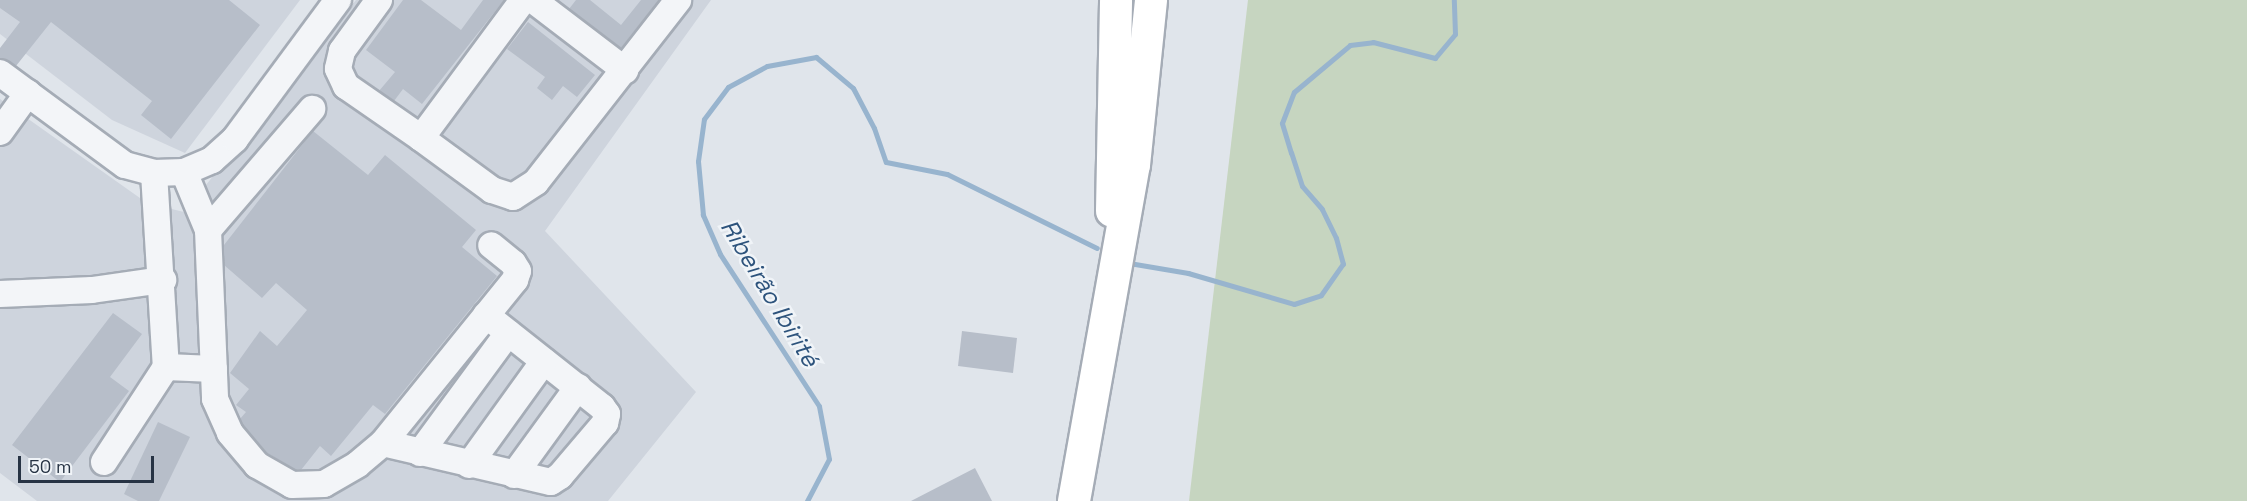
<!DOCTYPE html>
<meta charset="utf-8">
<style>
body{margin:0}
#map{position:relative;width:2247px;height:501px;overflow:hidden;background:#e0e5eb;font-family:"Space Grotesk",sans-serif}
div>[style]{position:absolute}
.built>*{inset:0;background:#ced4dd}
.green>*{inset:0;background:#c6d5c0}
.stream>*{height:5px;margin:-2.5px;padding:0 2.5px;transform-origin:2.5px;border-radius:2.5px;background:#98b4ce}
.building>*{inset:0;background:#b7bec9}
.roads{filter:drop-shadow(2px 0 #a5acb6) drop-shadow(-2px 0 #a5acb6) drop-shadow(0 2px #a5acb6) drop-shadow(0 -2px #a5acb6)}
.minor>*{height:26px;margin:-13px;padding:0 13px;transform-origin:13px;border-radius:13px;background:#f3f5f8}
.major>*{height:32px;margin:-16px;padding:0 16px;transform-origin:16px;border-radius:16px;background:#fff}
span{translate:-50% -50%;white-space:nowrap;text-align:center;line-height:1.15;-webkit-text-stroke:5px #f0f4f8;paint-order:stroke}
.water-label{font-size:24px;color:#2d537c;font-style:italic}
.scale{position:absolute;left:18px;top:456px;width:136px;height:27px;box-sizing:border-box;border:3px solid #273344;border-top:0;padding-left:8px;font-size:18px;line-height:21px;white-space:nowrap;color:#273344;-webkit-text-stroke:4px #f0f4f8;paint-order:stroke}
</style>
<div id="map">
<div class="built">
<div style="clip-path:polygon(0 0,300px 0,185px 153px,112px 120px,0 34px)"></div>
<div style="clip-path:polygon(356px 0,711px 0,545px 231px,696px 392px,608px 501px,37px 501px,0 473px,0 99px,147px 203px,184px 212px)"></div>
</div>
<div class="green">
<div style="clip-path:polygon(1248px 0,2247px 0,2247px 501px,1189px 501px)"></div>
</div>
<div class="stream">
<div style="left:1129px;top:263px;width:60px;rotate:9.6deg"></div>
<div style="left:1188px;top:273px;width:110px;rotate:16.3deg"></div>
<div style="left:1294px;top:304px;width:28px;rotate:-18deg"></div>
<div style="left:1321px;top:295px;width:38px;rotate:-55deg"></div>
<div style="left:1343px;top:264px;width:27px;rotate:-105deg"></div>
<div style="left:1336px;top:238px;width:32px;rotate:-116deg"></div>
<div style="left:1322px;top:209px;width:30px;rotate:-131deg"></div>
<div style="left:1302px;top:186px;width:35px;rotate:-108deg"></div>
<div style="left:1291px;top:153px;width:31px;rotate:-107deg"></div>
<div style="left:1282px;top:123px;width:33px;rotate:-69deg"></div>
<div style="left:1294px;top:92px;width:73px;rotate:-40deg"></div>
<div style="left:1350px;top:45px;width:23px;rotate:-7deg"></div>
<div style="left:1373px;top:42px;width:64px;rotate:14.5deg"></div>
<div style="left:1435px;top:58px;width:31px;rotate:-50deg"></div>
<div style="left:1455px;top:34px;width:34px;rotate:-92deg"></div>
<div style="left:807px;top:501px;width:47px;rotate:-62.4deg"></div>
<div style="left:829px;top:459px;width:54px;rotate:-100.7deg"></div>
<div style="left:819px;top:406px;width:181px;rotate:-123.1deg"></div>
<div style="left:720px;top:254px;width:43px;rotate:-113.6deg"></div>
<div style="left:703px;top:215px;width:54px;rotate:-95.3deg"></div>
<div style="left:698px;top:161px;width:42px;rotate:-81.9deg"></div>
<div style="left:704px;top:119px;width:40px;rotate:-53deg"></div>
<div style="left:728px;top:87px;width:44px;rotate:-28.3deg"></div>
<div style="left:767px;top:66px;width:50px;rotate:-10.4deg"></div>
<div style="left:816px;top:57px;width:48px;rotate:40deg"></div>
<div style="left:853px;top:88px;width:45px;rotate:62.3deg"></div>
<div style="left:874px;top:128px;width:36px;rotate:71deg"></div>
<div style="left:886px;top:162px;width:62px;rotate:11.1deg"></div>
<div style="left:947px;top:174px;width:167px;rotate:26.3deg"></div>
</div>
<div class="building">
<div style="clip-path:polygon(0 0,229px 0,260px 25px,171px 139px,141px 115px,152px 101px,51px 22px,16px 66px,0 58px,0 48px,20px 22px,0 8px)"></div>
<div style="clip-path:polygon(403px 0,421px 0,461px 30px,483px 0,504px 0,422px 104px,403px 89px,394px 101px,379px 91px,395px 72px,366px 50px)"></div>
<div style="clip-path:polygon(576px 0,590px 0,621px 25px,641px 0,659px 0,621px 48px,569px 9px)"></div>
<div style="clip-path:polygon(528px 22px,595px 75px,577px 97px,563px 86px,552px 100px,537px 88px,545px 77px,507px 49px)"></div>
<div style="clip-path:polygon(313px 131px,368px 175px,385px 155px,476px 230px,462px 247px,497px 276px,385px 414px,373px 405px,331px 456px,320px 446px,301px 470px,296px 470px,267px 453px,243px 425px,240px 419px,246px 412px,236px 405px,249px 389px,230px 373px,260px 331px,277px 346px,307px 310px,276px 283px,262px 298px,224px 265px,224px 245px)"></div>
<div style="clip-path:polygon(113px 313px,142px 334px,110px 377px,129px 391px,60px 482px,12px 445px)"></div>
<div style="clip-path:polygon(962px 331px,1017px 338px,1013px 373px,958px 366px)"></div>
<div style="clip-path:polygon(158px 422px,190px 437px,159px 501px,138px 501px,124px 494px)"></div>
<div style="clip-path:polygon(975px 468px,992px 501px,911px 501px)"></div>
</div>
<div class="roads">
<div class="minor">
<div style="left:379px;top:0;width:63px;rotate:126deg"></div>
<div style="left:342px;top:51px;width:18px;rotate:103deg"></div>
<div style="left:338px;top:69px;width:19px;rotate:65deg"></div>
<div style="left:346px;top:86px;width:91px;rotate:34.7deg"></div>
<div style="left:421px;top:138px;width:172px;rotate:-53.5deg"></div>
<div style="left:533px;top:0;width:116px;rotate:37.3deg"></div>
<div style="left:0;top:73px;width:155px;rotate:36.4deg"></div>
<div style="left:125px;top:165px;width:30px;rotate:15deg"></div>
<div style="left:154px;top:173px;width:30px;rotate:-2deg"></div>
<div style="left:184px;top:172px;width:30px;rotate:-23deg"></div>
<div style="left:212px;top:160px;width:31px;rotate:-42deg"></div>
<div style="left:235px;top:139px;width:173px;rotate:-53.5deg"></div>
<div style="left:0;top:132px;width:48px;rotate:-54.3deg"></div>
<div style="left:421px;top:138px;width:88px;rotate:36.2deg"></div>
<div style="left:492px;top:190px;width:22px;rotate:18deg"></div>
<div style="left:513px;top:197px;width:27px;rotate:-33deg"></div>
<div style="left:536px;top:182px;width:231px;rotate:-52deg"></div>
<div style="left:184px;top:172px;width:63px;rotate:67.5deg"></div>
<div style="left:208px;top:230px;width:169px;rotate:87.6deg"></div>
<div style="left:215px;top:399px;width:37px;rotate:66deg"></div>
<div style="left:230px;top:433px;width:42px;rotate:49.8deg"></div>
<div style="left:257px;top:465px;width:40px;rotate:29.7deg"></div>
<div style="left:292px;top:485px;width:32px;rotate:-2deg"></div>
<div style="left:324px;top:484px;width:39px;rotate:-30deg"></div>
<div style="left:358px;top:464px;width:33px;rotate:-40deg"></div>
<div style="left:383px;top:443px;width:210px;rotate:-51deg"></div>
<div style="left:515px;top:280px;width:9px;rotate:-72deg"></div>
<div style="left:518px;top:271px;width:9px;rotate:-122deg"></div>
<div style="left:513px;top:263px;width:28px;rotate:-141deg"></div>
<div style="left:154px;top:173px;width:194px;rotate:86.5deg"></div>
<div style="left:166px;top:367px;width:48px;rotate:2.4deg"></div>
<div style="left:208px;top:230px;width:160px;rotate:-49.3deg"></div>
<div style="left:0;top:294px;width:92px;rotate:-2.5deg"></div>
<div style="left:92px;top:290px;width:72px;rotate:-8deg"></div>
<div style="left:383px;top:443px;width:172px;rotate:13.1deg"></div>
<div style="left:551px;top:482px;width:11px;rotate:-34deg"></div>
<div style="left:560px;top:476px;width:70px;rotate:-49.7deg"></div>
<div style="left:605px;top:423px;width:9px;rotate:-77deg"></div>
<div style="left:607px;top:414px;width:9px;rotate:-126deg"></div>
<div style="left:602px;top:407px;width:148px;rotate:-141.6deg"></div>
<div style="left:420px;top:453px;width:149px;rotate:-53.7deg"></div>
<div style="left:104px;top:462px;width:113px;rotate:-56.9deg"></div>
<div style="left:469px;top:465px;width:128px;rotate:-54.2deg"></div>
<div style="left:514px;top:475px;width:109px;rotate:-54deg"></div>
</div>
<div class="major">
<div style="left:1112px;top:211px;width:211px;rotate:-88.9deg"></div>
<div style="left:1074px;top:501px;width:341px;rotate:-79.9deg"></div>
<div style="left:1134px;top:165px;width:166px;rotate:-84.1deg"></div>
</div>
</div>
<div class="water-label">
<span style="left:770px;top:293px;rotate:59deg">Ribeirão Ibirité</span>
</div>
<div class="scale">50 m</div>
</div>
